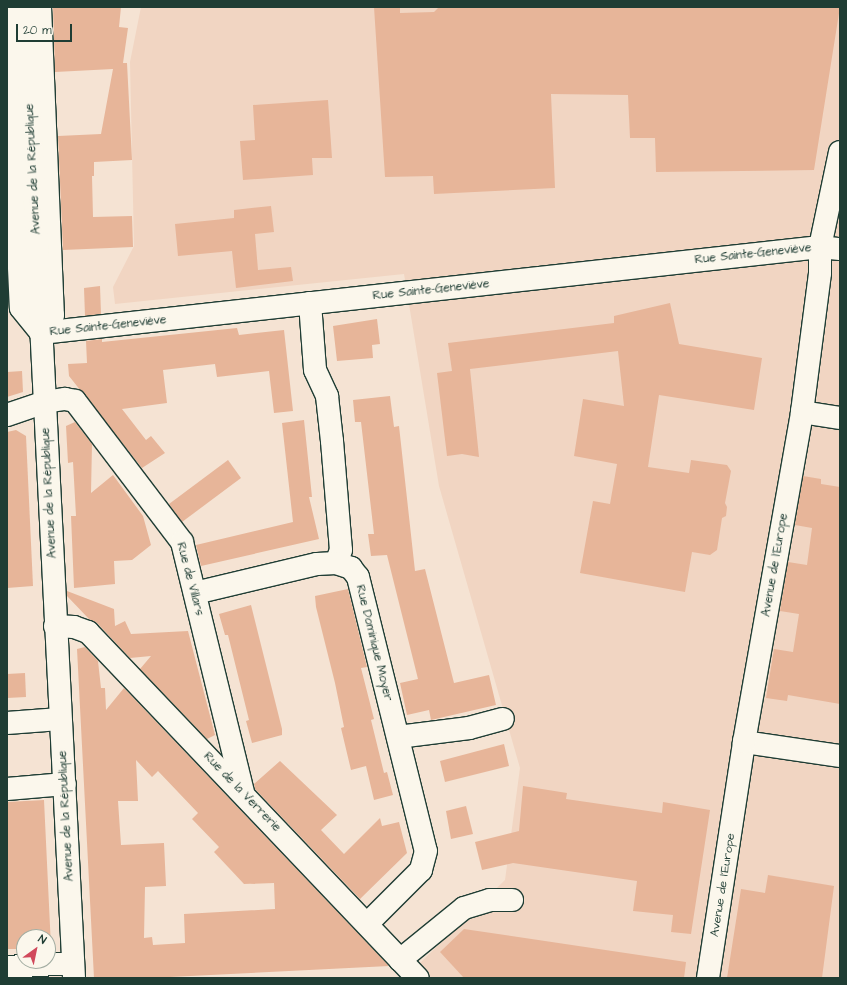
<!DOCTYPE html>
<meta charset="utf-8">
<style>
body{margin:0}
#map{position:relative;width:847px;height:985px;overflow:hidden;background:#f5e3d3;font-family:"Architects Daughter",sans-serif}
div>[style]{position:absolute}
.built>*{inset:0;background:#f1d5c2}
.building>*{inset:0;background:#e7b599}
.roads{filter:drop-shadow(1px 0 #1f3d34) drop-shadow(-1px 0 #1f3d34) drop-shadow(0 1px #1f3d34) drop-shadow(0 -1px #1f3d34)}
.minor>*{height:22px;margin:-11px;padding:0 11px;transform-origin:11px;border-radius:11px;background:#fbf7ec}
.major>*{height:22px;margin:-11px;padding:0 11px;transform-origin:11px;border-radius:11px;background:#fbf7ec}
span{translate:-50% -50%;white-space:nowrap;text-align:center;line-height:1.15;-webkit-text-stroke:3.5px #fbf7ec;paint-order:stroke}
.street-label{font-size:12px;color:#1f3d34}
.frame{position:absolute;inset:0;border:8px solid #1f3d34;pointer-events:none}
.north{position:absolute;left:16px;top:929px;width:40px;height:40px;box-sizing:border-box;background:#fbf7ec;border:1px solid #a3ada2;border-radius:50%;rotate:33deg;font-size:11px;font-weight:700;line-height:16px;text-align:center;color:#1f3d34}
.north::after{content:'';display:block;margin:auto;width:14px;height:18px;background:#d1495b;clip-path:polygon(50% 0,100% 100%,50% 72%,0 100%)}
.scale{position:absolute;left:16px;top:24px;width:56px;height:18px;box-sizing:border-box;border:2px solid #1f3d34;border-top:0;padding-left:5px;font-size:12px;line-height:14px;white-space:nowrap;color:#1f3d34;-webkit-text-stroke:3px #fbf7ec;paint-order:stroke}
</style>
<div id="map">
<div class="built">
<div style="clip-path:polygon(141px 7px,840px 7px,840px 978px,431px 978px,417px 966px,505px 880px,520px 768px,439px 486px,404px 274px,115px 304px,113px 287px,134px 246px,130px 62px)"></div>
</div>
<div class="building">
<div style="clip-path:polygon(53px 7px,121px 7px,119px 27px,128px 28px,123px 63px,127px 63px,132px 160px,94px 162px,94px 176px,92px 176px,93px 217px,132px 216px,133px 247px,63px 250px,58px 136px,101px 134px,113px 69px,55px 72px)"></div>
<div style="clip-path:polygon(374px 7px,400px 7px,400px 13px,434px 12px,439px 7px,840px 7px,814px 170px,656px 172px,655px 138px,630px 138px,628px 95px,551px 94px,555px 188px,434px 194px,433px 176px,385px 177px)"></div>
<div style="clip-path:polygon(328px 100px,332px 158px,312px 158px,313px 175px,243px 180px,240px 141px,255px 140px,253px 105px)"></div>
<div style="clip-path:polygon(271px 206px,274px 232px,255px 234px,258px 270px,291px 267px,293px 281px,236px 288px,232px 251px,178px 256px,175px 224px,234px 218px,234px 210px)"></div>
<div style="clip-path:polygon(100px 286px,101px 314px,85px 316px,84px 288px)"></div>
<div style="clip-path:polygon(670px 303px,679px 344px,762px 358px,754px 410px,659px 395px,648px 467px,689px 473px,691px 460px,727px 465px,731px 471px,725px 503px,727px 507px,726px 516px,722px 518px,717px 550px,710px 555px,692px 552px,685px 592px,580px 573px,593px 501px,610px 504px,617px 464px,574px 456px,583px 399px,624px 406px,618px 351px,470px 369px,479px 457px,462px 454px,447px 456px,437px 373px,452px 371px,448px 343px,614px 323px,614px 316px)"></div>
<div style="clip-path:polygon(377px 319px,380px 344px,372px 345px,373px 358px,337px 361px,333px 326px)"></div>
<div style="clip-path:polygon(237px 328px,239px 335px,284px 330px,293px 411px,274px 413px,269px 371px,217px 377px,215px 364px,163px 370px,167px 403px,122px 409px,146px 440px,151px 436px,165px 453px,142px 468px,69px 376px,68px 364px,87px 363px,86px 341px,102px 339px,102px 342px)"></div>
<div style="clip-path:polygon(22px 371px,23px 392px,7px 397px,7px 372px)"></div>
<div style="clip-path:polygon(390px 396px,394px 427px,399px 426px,415px 571px,425px 569px,454px 683px,489px 675px,496px 705px,431px 720px,429px 710px,407px 715px,400px 683px,418px 679px,387px 555px,371px 556px,368px 534px,374px 534px,361px 422px,355px 422px,353px 400px)"></div>
<div style="clip-path:polygon(304px 420px,312px 497px,309px 497px,319px 539px,201px 566px,196px 545px,293px 522px,282px 423px)"></div>
<div style="clip-path:polygon(75px 422px,92px 444px,91px 493px,113px 475px,143px 516px,151px 545px,132px 560px,114px 561px,115px 584px,74px 588px,71px 516px,76px 516px,73px 462px,68px 463px,66px 426px)"></div>
<div style="clip-path:polygon(16px 430px,26px 436px,33px 586px,7px 588px,7px 432px)"></div>
<div style="clip-path:polygon(228px 460px,241px 478px,182px 522px,169px 504px)"></div>
<div style="clip-path:polygon(803px 476px,821px 479px,821px 484px,840px 487px,840px 704px,788px 695px,787px 701px,766px 698px,774px 649px,793px 652px,799px 614px,780px 611px,788px 562px,807px 565px,812px 528px,795px 525px)"></div>
<div style="clip-path:polygon(348px 589px,367px 667px,361px 668px,374px 719px,371px 720px,384px 773px,387px 772px,393px 795px,374px 800px,366px 766px,351px 770px,341px 728px,344px 727px,335px 683px,316px 607px,315px 596px)"></div>
<div style="clip-path:polygon(67px 591px,114px 609px,115px 626px,125px 621px,131px 634px,188px 631px,215px 735px,207px 739px,140px 669px,151px 656px,130px 658px,97px 623px,89px 619px,67px 596px)"></div>
<div style="clip-path:polygon(251px 605px,282px 729px,282px 735px,252px 743px,246px 721px,249px 720px,228px 635px,225px 635px,219px 614px)"></div>
<div style="clip-path:polygon(evenodd,85px 647px,98px 661px,101px 688px,105px 688px,106px 710px,124px 688px,389px 966px,150px 978px,94px 978px,77px 649px,85px 647px,136px 760px,152px 777px,158px 771px,198px 813px,192px 819px,219px 847px,214px 852px,244px 884px,274px 883px,275px 909px,184px 914px,185px 943px,153px 945px,152px 937px,144px 938px,145px 887px,166px 886px,164px 843px,121px 845px,118px 801px,138px 801px,136px 760px)"></div>
<div style="clip-path:polygon(25px 673px,26px 697px,7px 698px,7px 674px)"></div>
<div style="clip-path:polygon(504px 744px,509px 766px,445px 782px,440px 761px)"></div>
<div style="clip-path:polygon(280px 761px,337px 815px,321px 830px,344px 854px,380px 818px,382px 826px,399px 822px,407px 853px,360px 899px,255px 789px,254px 784px)"></div>
<div style="clip-path:polygon(523px 786px,567px 793px,566px 799px,662px 813px,663px 802px,710px 810px,691px 934px,671px 932px,673px 915px,633px 911px,637px 881px,513px 863px,482px 870px,475px 842px,519px 831px)"></div>
<div style="clip-path:polygon(44px 800px,51px 947px,48px 947px,48px 937px,24px 937px,24px 949px,7px 949px,7px 802px)"></div>
<div style="clip-path:polygon(466px 806px,473px 834px,451px 839px,446px 811px)"></div>
<div style="clip-path:polygon(768px 875px,834px 886px,822px 978px,727px 978px,741px 889px,765px 893px)"></div>
<div style="clip-path:polygon(464px 929px,686px 962px,684px 978px,464px 978px,440px 952px)"></div>
</div>
<div class="roads">
<div class="minor">
<div style="left:40px;top:7px;width:308px;rotate:87.6deg"></div>
<div style="left:53px;top:315px;width:22px;rotate:124deg"></div>
<div style="left:7px;top:14px;width:294px;rotate:87.3deg"></div>
<div style="left:21px;top:308px;width:32px;rotate:51deg"></div>
<div style="left:310px;top:303px;width:67px;rotate:85.7deg"></div>
<div style="left:315px;top:370px;width:29px;rotate:65deg"></div>
<div style="left:327px;top:396px;width:45px;rotate:83.7deg"></div>
<div style="left:332px;top:441px;width:109px;rotate:85.3deg"></div>
<div style="left:341px;top:550px;width:14px;rotate:111deg"></div>
<div style="left:41px;top:333px;width:784px;rotate:-6.3deg"></div>
<div style="left:820px;top:247px;width:20px;rotate:6deg"></div>
<div style="left:802px;top:412px;width:38px;rotate:9deg"></div>
<div style="left:7px;top:415px;width:40px;rotate:-18.9deg"></div>
<div style="left:195px;top:593px;width:125px;rotate:-13.4deg"></div>
<div style="left:317px;top:564px;width:19px;rotate:-3deg"></div>
<div style="left:336px;top:563px;width:16px;rotate:18deg"></div>
<div style="left:351px;top:568px;width:11px;rotate:52deg"></div>
<div style="left:358px;top:577px;width:282px;rotate:76.1deg"></div>
<div style="left:426px;top:851px;width:20px;rotate:105deg"></div>
<div style="left:421px;top:870px;width:76px;rotate:135deg"></div>
<div style="left:7px;top:723px;width:53px;rotate:-4.3deg"></div>
<div style="left:398px;top:737px;width:72px;rotate:-7.2deg"></div>
<div style="left:469px;top:728px;width:35px;rotate:-15deg"></div>
<div style="left:744px;top:742px;width:97px;rotate:8.3deg"></div>
<div style="left:7px;top:789px;width:58px;rotate:-4.9deg"></div>
<div style="left:400px;top:960px;width:82px;rotate:-39.1deg"></div>
<div style="left:464px;top:908px;width:27px;rotate:-17deg"></div>
<div style="left:490px;top:900px;width:22px"></div>
<div style="left:7px;top:967px;width:65px;rotate:-3.5deg"></div>
<div style="left:708px;top:978px;width:239px;rotate:-81.3deg"></div>
<div style="left:744px;top:742px;width:335px;rotate:-80deg"></div>
<div style="left:802px;top:412px;width:140px;rotate:-82.6deg"></div>
<div style="left:820px;top:273px;width:26px;rotate:-90deg"></div>
<div style="left:820px;top:247px;width:97px;rotate:-78.1deg"></div>
</div>
<div class="major">
<div style="left:25px;top:7px;width:972px;rotate:87.11deg"></div>
<div style="left:45px;top:402px;width:20px;rotate:-9deg"></div>
<div style="left:65px;top:399px;width:10px;rotate:11deg"></div>
<div style="left:75px;top:401px;width:177px;rotate:52.8deg"></div>
<div style="left:182px;top:542px;width:257px;rotate:76.3deg"></div>
<div style="left:55px;top:626px;width:19px;rotate:3deg"></div>
<div style="left:74px;top:627px;width:15px;rotate:20deg"></div>
<div style="left:88px;top:632px;width:478px;rotate:46.4deg"></div>
</div>
</div>
<div class="street-label">
<span style="left:33px;top:169px;rotate:-93deg">Avenue de la République</span>
<span style="left:753px;top:254px;rotate:-6deg">Rue Sainte-Geneviève</span>
<span style="left:431px;top:290px;rotate:-6deg">Rue Sainte-Geneviève</span>
<span style="left:108px;top:326px;rotate:-6deg">Rue Sainte-Geneviève</span>
<span style="left:49px;top:493px;rotate:-93deg">Avenue de la République</span>
<span style="left:775px;top:565px;rotate:-80deg">Avenue de l'Europe</span>
<span style="left:190px;top:579px;rotate:75deg">Rue de Villars</span>
<span style="left:374px;top:643px;rotate:76deg">Rue Dominique Moyer</span>
<span style="left:242px;top:792px;rotate:46deg">Rue de la Verrerie</span>
<span style="left:66px;top:816px;rotate:-93deg">Avenue de la République</span>
<span style="left:723px;top:885px;rotate:-81deg">Avenue de l'Europe</span>
</div>
<div class="frame"></div>
<div class="north">N</div>
<div class="scale">20 m</div>
</div>
